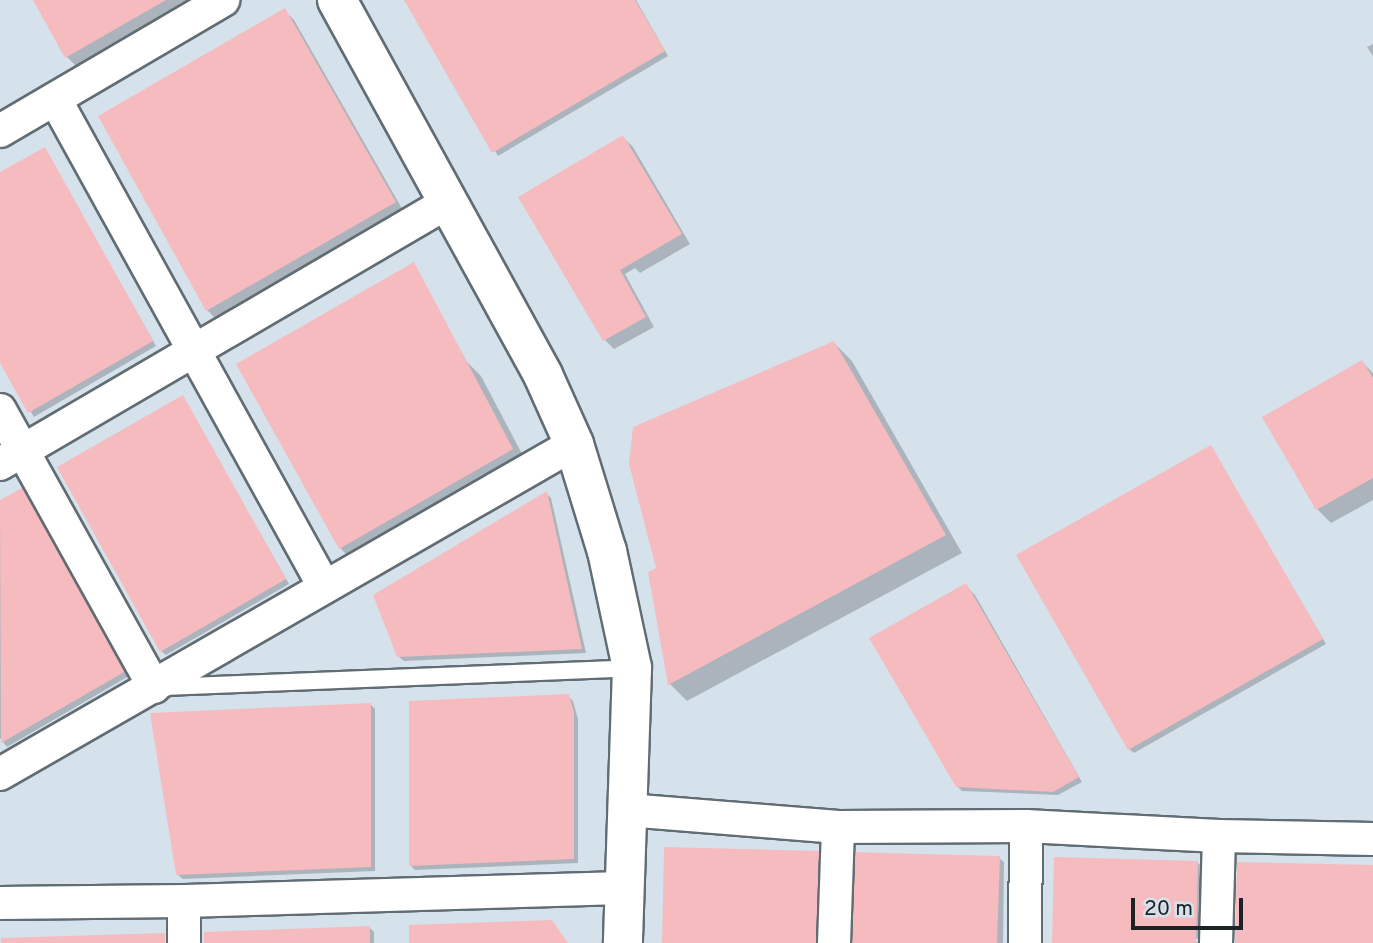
<!DOCTYPE html>
<style>
body{margin:0}
#map{position:relative;width:1373px;height:943px;overflow:hidden;background:#d6e2eb;font-family:Overpass,sans-serif}
div>[style]{position:absolute}
.shadow>*{inset:0;background:#0003}
.building>*{inset:0;background:#f6bbbf}
.roads{filter:drop-shadow(2px 0 #616c73) drop-shadow(-2px 0 #616c73) drop-shadow(0 2px #616c73) drop-shadow(0 -2px #616c73)}
.service>*{height:16px;margin:-8px;padding:0 8px;transform-origin:8px;border-radius:8px;background:#fff}
.minor>*{height:32px;margin:-16px;padding:0 16px;transform-origin:16px;border-radius:16px;background:#fff}
.tertiary>*{height:38px;margin:-19px;padding:0 19px;transform-origin:19px;border-radius:19px;background:#fff}
span{translate:-50% -50%;white-space:nowrap;text-align:center;line-height:1.15;-webkit-text-stroke:5px #d6e2eb;paint-order:stroke}
.scale{position:absolute;left:1131px;top:898px;width:112px;height:32px;box-sizing:border-box;border:4px solid #1d2225;border-top:0;padding-left:9px;font-size:21px;line-height:24px;white-space:nowrap;color:#1d2225;-webkit-text-stroke:5px #d6e2eb;paint-order:stroke}
</style>
<div id="map">
<div class="shadow">
<div style="clip-path:polygon(35px 0,214px 0,84px 74px,67px 57px)"></div>
<div style="clip-path:polygon(410px 0,636px 0,668px 56px,498px 156px)"></div>
<div style="clip-path:polygon(285px 11px,294px 20px,404px 212px,221px 324px,207px 310px)"></div>
<div style="clip-path:polygon(1373px 44px,1373px 56px,1367px 47px)"></div>
<div style="clip-path:polygon(623px 137px,633px 147px,690px 244px,640px 273px,635px 268px,625px 274px,654px 327px,614px 349px,604px 339px)"></div>
<div style="clip-path:polygon(45px 149px,156px 346px,34px 417px,0 360px,0 174px)"></div>
<div style="clip-path:polygon(413px 264px,467px 362px,481px 376px,529px 467px,358px 566px,340px 548px)"></div>
<div style="clip-path:polygon(834px 343px,852px 361px,962px 553px,687px 701px,670px 684px)"></div>
<div style="clip-path:polygon(1362px 362px,1373px 373px,1373px 500px,1331px 523px,1317px 509px)"></div>
<div style="clip-path:polygon(182px 397px,289px 584px,166px 655px,161px 651px)"></div>
<div style="clip-path:polygon(1211px 447px,1326px 644px,1134px 753px,1129px 749px)"></div>
<div style="clip-path:polygon(23px 489px,33px 498px,129px 676px,7px 747px,0 738px,0 502px)"></div>
<div style="clip-path:polygon(547px 494px,551px 498px,586px 653px,404px 661px,399px 657px)"></div>
<div style="clip-path:polygon(966px 586px,975px 595px,1082px 782px,1058px 795px,962px 791px,957px 786px)"></div>
<div style="clip-path:polygon(568px 696px,573px 701px,578px 719px,578px 863px,415px 870px,410px 865px)"></div>
<div style="clip-path:polygon(371px 705px,375px 709px,375px 871px,183px 879px,178px 875px)"></div>
<div style="clip-path:polygon(819px 853px,823px 857px,821px 943px,664px 943px)"></div>
<div style="clip-path:polygon(999px 858px,1004px 862px,1003px 943px,847px 943px)"></div>
<div style="clip-path:polygon(evenodd,1198px 863px,1212px 877px,1210px 943px,1054px 943px,1198px 863px,1138px 937px,1205px 939px,1205px 942px,1138px 941px,1138px 937px)"></div>
<div style="clip-path:polygon(370px 928px,374px 932px,374px 943px,206px 943px)"></div>
</div>
<div class="building">
<div style="clip-path:polygon(33px 0,166px 0,65px 58px)"></div>
<div style="clip-path:polygon(404px 0,635px 0,665px 51px,492px 153px)"></div>
<div style="clip-path:polygon(285px 8px,396px 202px,206px 311px,98px 116px)"></div>
<div style="clip-path:polygon(623px 135px,682px 234px,620px 270px,646px 317px,603px 341px,518px 197px)"></div>
<div style="clip-path:polygon(45px 147px,153px 341px,28px 413px,0 363px,0 172px)"></div>
<div style="clip-path:polygon(414px 262px,513px 449px,339px 549px,236px 364px)"></div>
<div style="clip-path:polygon(834px 341px,946px 535px,668px 685px,648px 572px,656px 568px,629px 464px,633px 427px)"></div>
<div style="clip-path:polygon(1362px 360px,1373px 378px,1373px 478px,1316px 510px,1262px 417px)"></div>
<div style="clip-path:polygon(183px 395px,286px 579px,160px 652px,57px 467px)"></div>
<div style="clip-path:polygon(1211px 445px,1323px 639px,1128px 750px,1016px 555px)"></div>
<div style="clip-path:polygon(24px 487px,126px 671px,1px 743px,0 500px)"></div>
<div style="clip-path:polygon(547px 491px,582px 649px,397px 657px,373px 595px)"></div>
<div style="clip-path:polygon(966px 583px,1079px 777px,1053px 792px,956px 787px,869px 638px)"></div>
<div style="clip-path:polygon(569px 694px,574px 713px,574px 859px,409px 866px,409px 701px)"></div>
<div style="clip-path:polygon(371px 703px,371px 867px,176px 875px,150px 713px)"></div>
<div style="clip-path:polygon(664px 847px,819px 851px,817px 943px,662px 943px)"></div>
<div style="clip-path:polygon(848px 852px,1000px 856px,997px 943px,846px 943px)"></div>
<div style="clip-path:polygon(1054px 857px,1198px 861px,1196px 943px,1052px 943px)"></div>
<div style="clip-path:polygon(1237px 862px,1373px 865px,1373px 943px,1235px 943px)"></div>
<div style="clip-path:polygon(552px 920px,568px 943px,409px 943px,409px 925px)"></div>
<div style="clip-path:polygon(370px 926px,370px 943px,204px 943px,204px 932px)"></div>
<div style="clip-path:polygon(165px 933px,165px 943px,1px 943px,1px 938px)"></div>
</div>
<div class="roads">
<div class="service">
<div style="left:166px;top:687px;width:466px;rotate:-2.3deg"></div>
</div>
<div class="minor">
<div style="left:55px;top:99px;width:556px;rotate:61.09deg"></div>
<div style="left:0;top:131px;width:259px;rotate:-30.4deg"></div>
<div style="left:0;top:410px;width:317px;rotate:60.9deg"></div>
<div style="left:0;top:464px;width:521px;rotate:-30.3deg"></div>
<div style="left:0;top:774px;width:662px;rotate:-29.9deg"></div>
<div style="left:627px;top:810px;width:212px;rotate:4.6deg"></div>
<div style="left:838px;top:827px;width:188px;rotate:-0.3deg"></div>
<div style="left:1026px;top:826px;width:193px;rotate:3deg"></div>
<div style="left:1219px;top:836px;width:154px;rotate:1.1deg"></div>
<div style="left:184px;top:901px;width:42px;rotate:90deg"></div>
<div style="left:0;top:903px;width:184px;rotate:-0.6deg"></div>
<div style="left:184px;top:901px;width:439px;rotate:-1.7deg"></div>
<div style="left:834px;top:943px;width:116px;rotate:-88deg"></div>
<div style="left:1025px;top:943px;width:117px;rotate:-89.5deg"></div>
<div style="left:1216px;top:943px;width:107px;rotate:-88.4deg"></div>
</div>
<div class="tertiary">
<div style="left:337px;top:0;width:428px;rotate:61.2deg"></div>
<div style="left:543px;top:375px;width:76px;rotate:65.8deg"></div>
<div style="left:574px;top:444px;width:112px;rotate:72.9deg"></div>
<div style="left:607px;top:551px;width:120px;rotate:77.9deg"></div>
<div style="left:632px;top:668px;width:275px;rotate:91.9deg"></div>
</div>
</div>
<div class="scale">20 m</div>
</div>
